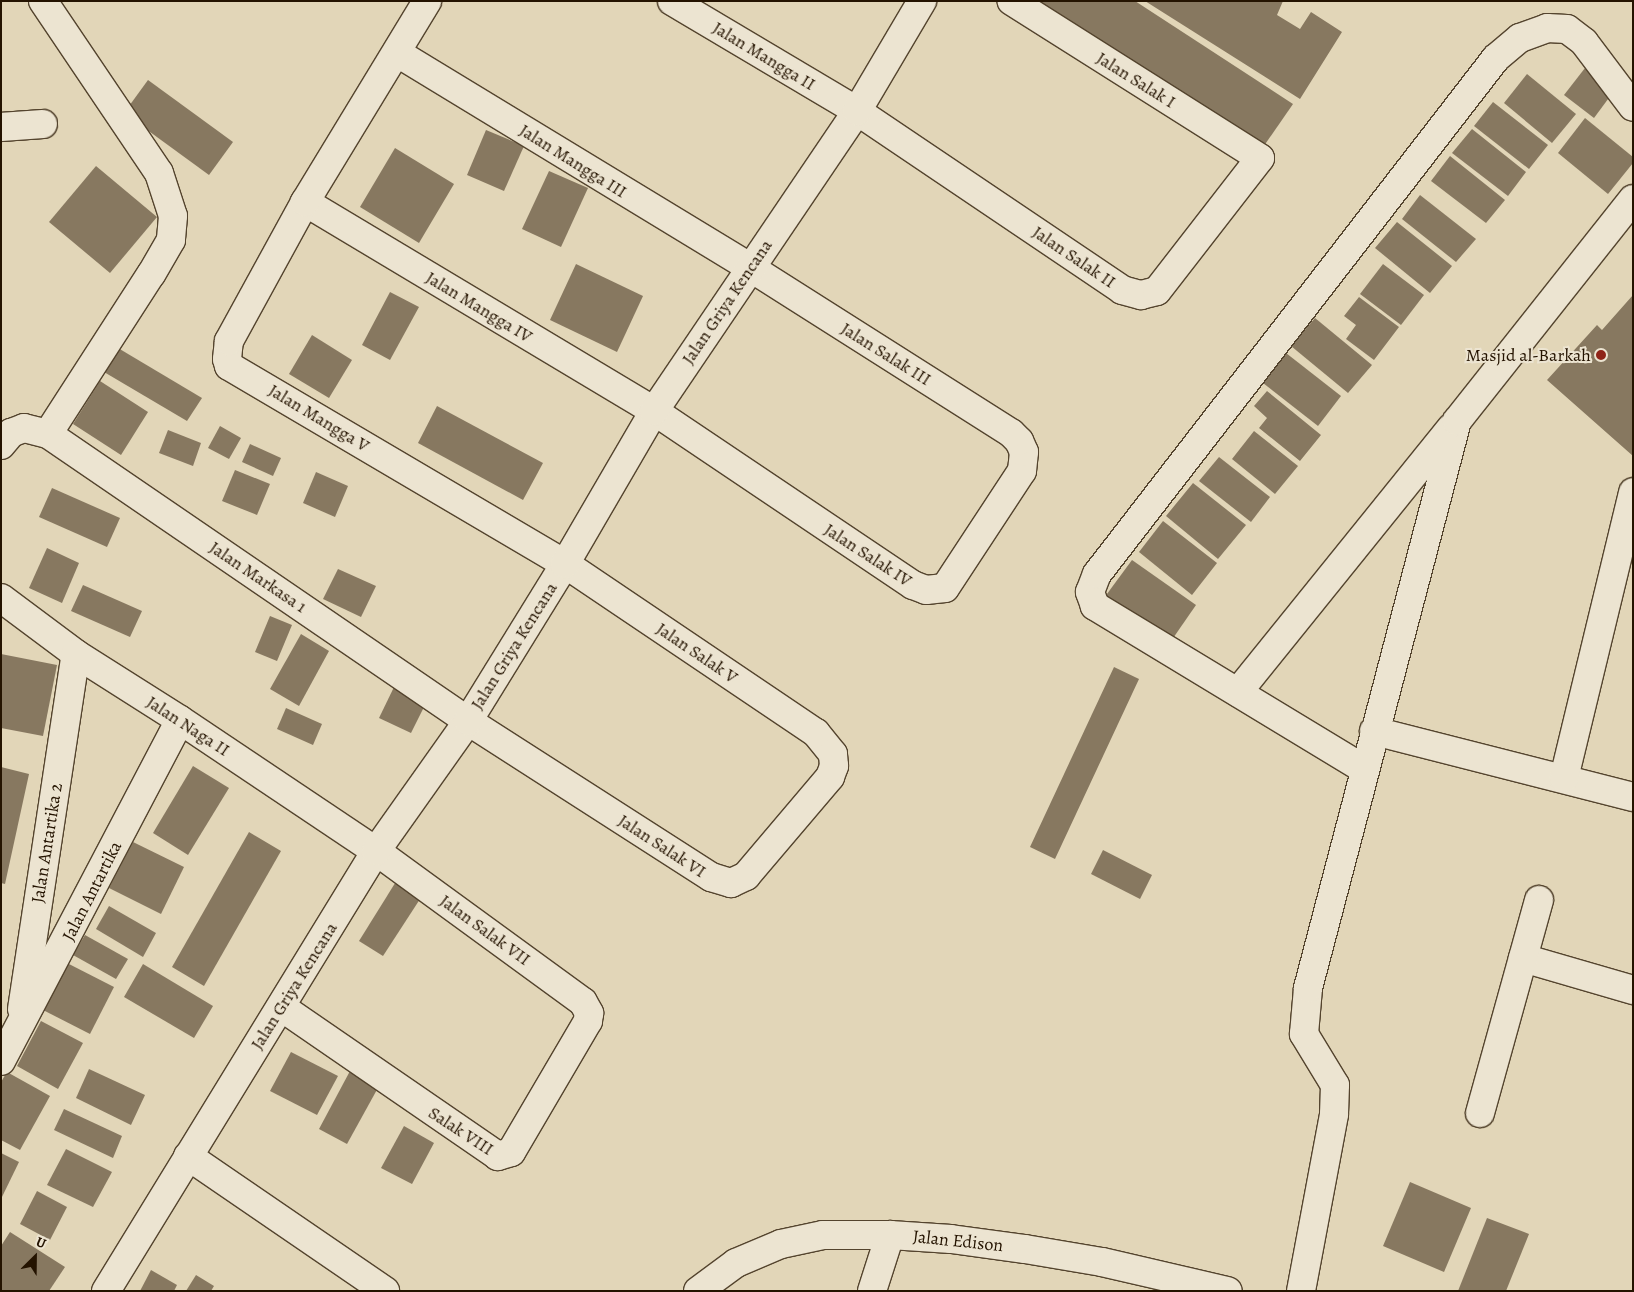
<!DOCTYPE html>
<style>
body{margin:0}
#map{position:relative;width:1634px;height:1292px;overflow:hidden;background:#e2d6b8;font-family:Alegreya,serif}
div>[style]{position:absolute}
.building>*{inset:0;background:#877860}
.roads{filter:drop-shadow(1px 0 #54442e) drop-shadow(-1px 0 #54442e) drop-shadow(0 1px #54442e) drop-shadow(0 -1px #54442e)}
.minor>*{height:28px;margin:-14px;padding:0 14px;transform-origin:14px;border-radius:14px;background:#ece4d1}
.dots>*{width:14px;height:14px;translate:-50% -50%;box-sizing:border-box;border:2px solid #ece4d1;border-radius:50%}
span{translate:-50% -50%;white-space:nowrap;text-align:center;line-height:1.15;-webkit-text-stroke:4px #ece4d1;paint-order:stroke}
.street-label{font-size:18px;color:#241300}
.poi-label{font-size:18px;color:#241300}
.right{translate:-100% -50%;text-align:right}
.frame{position:absolute;inset:0;border:2px solid #241300;pointer-events:none}
.north{position:absolute;left:10px;top:1232px;width:50px;height:50px;-webkit-text-stroke:4px #ece4d1;paint-order:stroke;rotate:23deg;font-size:14px;font-weight:700;line-height:20px;text-align:center;color:#241300}
.north::after{content:'';display:block;margin:auto;width:18px;height:22px;background:#241300;clip-path:polygon(50% 0,100% 100%,50% 72%,0 100%)}
</style>
<div id="map">
<div class="building">
<div style="clip-path:polygon(1022px 1px,1135px 1px,1293px 104px,1259px 153px)"></div>
<div style="clip-path:polygon(1145px 1px,1283px 1px,1277px 15px,1300px 29px,1311px 12px,1342px 32px,1300px 99px)"></div>
<div style="clip-path:polygon(1585px 68px,1614px 91px,1594px 118px,1564px 95px)"></div>
<div style="clip-path:polygon(1527px 74px,1576px 114px,1552px 143px,1504px 103px)"></div>
<div style="clip-path:polygon(148px 80px,233px 142px,209px 175px,124px 113px)"></div>
<div style="clip-path:polygon(1493px 102px,1548px 145px,1529px 169px,1474px 126px)"></div>
<div style="clip-path:polygon(1585px 118px,1633px 157px,1633px 163px,1608px 194px,1558px 153px)"></div>
<div style="clip-path:polygon(1472px 129px,1526px 172px,1508px 196px,1452px 153px)"></div>
<div style="clip-path:polygon(486px 130px,524px 146px,504px 191px,467px 175px)"></div>
<div style="clip-path:polygon(395px 148px,454px 184px,419px 243px,360px 207px)"></div>
<div style="clip-path:polygon(1450px 156px,1505px 200px,1486px 223px,1431px 181px)"></div>
<div style="clip-path:polygon(96px 166px,157px 217px,110px 273px,49px 222px)"></div>
<div style="clip-path:polygon(549px 171px,588px 188px,561px 247px,522px 229px)"></div>
<div style="clip-path:polygon(1420px 195px,1476px 239px,1456px 262px,1402px 219px)"></div>
<div style="clip-path:polygon(1397px 222px,1452px 266px,1430px 293px,1375px 248px)"></div>
<div style="clip-path:polygon(576px 264px,643px 296px,617px 352px,550px 320px)"></div>
<div style="clip-path:polygon(1383px 264px,1424px 295px,1401px 325px,1360px 294px)"></div>
<div style="clip-path:polygon(390px 292px,419px 307px,390px 360px,362px 345px)"></div>
<div style="clip-path:polygon(1633px 295px,1633px 456px,1547px 380px,1597px 325px,1602px 330px)"></div>
<div style="clip-path:polygon(1359px 297px,1399px 327px,1374px 360px,1346px 339px,1356px 325px,1344px 316px)"></div>
<div style="clip-path:polygon(1315px 318px,1372px 365px,1348px 393px,1291px 346px)"></div>
<div style="clip-path:polygon(312px 335px,352px 360px,329px 398px,289px 374px)"></div>
<div style="clip-path:polygon(118px 348px,202px 398px,187px 421px,104px 372px)"></div>
<div style="clip-path:polygon(1286px 353px,1341px 396px,1318px 426px,1263px 383px)"></div>
<div style="clip-path:polygon(100px 381px,148px 412px,121px 455px,73px 424px)"></div>
<div style="clip-path:polygon(1267px 391px,1321px 435px,1300px 461px,1259px 428px,1267px 418px,1254px 406px)"></div>
<div style="clip-path:polygon(437px 406px,543px 463px,523px 500px,418px 443px)"></div>
<div style="clip-path:polygon(220px 426px,241px 438px,229px 459px,208px 448px)"></div>
<div style="clip-path:polygon(168px 430px,201px 443px,193px 466px,159px 453px)"></div>
<div style="clip-path:polygon(1254px 431px,1298px 466px,1275px 494px,1232px 459px)"></div>
<div style="clip-path:polygon(250px 444px,281px 458px,273px 476px,242px 462px)"></div>
<div style="clip-path:polygon(1219px 457px,1270px 497px,1251px 522px,1199px 481px)"></div>
<div style="clip-path:polygon(235px 470px,270px 484px,257px 515px,222px 501px)"></div>
<div style="clip-path:polygon(316px 472px,348px 486px,335px 517px,303px 503px)"></div>
<div style="clip-path:polygon(1193px 483px,1246px 525px,1218px 559px,1166px 516px)"></div>
<div style="clip-path:polygon(52px 488px,120px 518px,107px 547px,39px 517px)"></div>
<div style="clip-path:polygon(1163px 521px,1217px 563px,1192px 595px,1139px 552px)"></div>
<div style="clip-path:polygon(47px 548px,79px 563px,62px 603px,29px 588px)"></div>
<div style="clip-path:polygon(1132px 560px,1196px 605px,1169px 644px,1104px 598px)"></div>
<div style="clip-path:polygon(338px 569px,376px 586px,361px 617px,323px 599px)"></div>
<div style="clip-path:polygon(83px 585px,142px 611px,130px 637px,71px 611px)"></div>
<div style="clip-path:polygon(270px 616px,292px 625px,277px 661px,255px 652px)"></div>
<div style="clip-path:polygon(301px 634px,329px 651px,299px 706px,270px 689px)"></div>
<div style="clip-path:polygon(1px 654px,57px 665px,43px 736px,1px 728px)"></div>
<div style="clip-path:polygon(1114px 667px,1139px 679px,1055px 859px,1030px 847px)"></div>
<div style="clip-path:polygon(395px 685px,427px 701px,411px 733px,379px 718px)"></div>
<div style="clip-path:polygon(286px 708px,322px 724px,313px 745px,277px 729px)"></div>
<div style="clip-path:polygon(193px 766px,229px 788px,188px 855px,153px 833px)"></div>
<div style="clip-path:polygon(1px 767px,29px 774px,5px 884px,1px 883px)"></div>
<div style="clip-path:polygon(249px 832px,281px 851px,204px 986px,172px 967px)"></div>
<div style="clip-path:polygon(133px 842px,184px 867px,161px 914px,109px 888px)"></div>
<div style="clip-path:polygon(1103px 850px,1152px 875px,1140px 899px,1091px 874px)"></div>
<div style="clip-path:polygon(397px 880px,422px 896px,383px 956px,359px 941px)"></div>
<div style="clip-path:polygon(109px 906px,156px 933px,143px 957px,96px 929px)"></div>
<div style="clip-path:polygon(85px 935px,128px 959px,116px 979px,73px 955px)"></div>
<div style="clip-path:polygon(67px 963px,114px 987px,90px 1034px,43px 1010px)"></div>
<div style="clip-path:polygon(143px 964px,213px 1006px,194px 1038px,124px 997px)"></div>
<div style="clip-path:polygon(41px 1021px,83px 1043px,58px 1089px,17px 1066px)"></div>
<div style="clip-path:polygon(291px 1052px,338px 1076px,317px 1115px,270px 1091px)"></div>
<div style="clip-path:polygon(89px 1069px,145px 1095px,131px 1125px,76px 1098px)"></div>
<div style="clip-path:polygon(350px 1071px,379px 1086px,347px 1144px,319px 1129px)"></div>
<div style="clip-path:polygon(7px 1072px,50px 1096px,20px 1150px,1px 1140px,1px 1082px)"></div>
<div style="clip-path:polygon(64px 1109px,122px 1136px,113px 1158px,54px 1130px)"></div>
<div style="clip-path:polygon(404px 1126px,434px 1143px,412px 1184px,381px 1168px)"></div>
<div style="clip-path:polygon(66px 1149px,112px 1172px,93px 1207px,47px 1185px)"></div>
<div style="clip-path:polygon(1px 1153px,19px 1162px,1px 1199px)"></div>
<div style="clip-path:polygon(1410px 1182px,1471px 1208px,1444px 1272px,1383px 1246px)"></div>
<div style="clip-path:polygon(37px 1191px,67px 1207px,50px 1240px,20px 1224px)"></div>
<div style="clip-path:polygon(1487px 1218px,1529px 1234px,1506px 1291px,1458px 1291px)"></div>
<div style="clip-path:polygon(10px 1232px,65px 1267px,49px 1291px,1px 1290px,1px 1246px)"></div>
<div style="clip-path:polygon(151px 1270px,177px 1285px,174px 1291px,140px 1291px)"></div>
<div style="clip-path:polygon(196px 1275px,214px 1286px,211px 1291px,186px 1291px)"></div>
</div>
<div class="roads">
<div class="minor">
<div style="left:43px;top:1px;width:207px;rotate:56deg"></div>
<div style="left:159px;top:173px;width:45px;rotate:72deg"></div>
<div style="left:173px;top:216px;width:24px;rotate:95deg"></div>
<div style="left:171px;top:240px;width:39px;rotate:120deg"></div>
<div style="left:151px;top:274px;width:190px;rotate:122.8deg"></div>
<div style="left:672px;top:1px;width:215px;rotate:30.7deg"></div>
<div style="left:857px;top:111px;width:320px;rotate:34deg"></div>
<div style="left:1122px;top:290px;width:20px;rotate:15deg"></div>
<div style="left:1141px;top:295px;width:16px;rotate:-14deg"></div>
<div style="left:1157px;top:291px;width:168px;rotate:-52.2deg"></div>
<div style="left:1260px;top:158px;width:294px;rotate:-147.7deg"></div>
<div style="left:1px;top:127px;width:42px;rotate:-4.1deg"></div>
<div style="left:305px;top:202px;width:407px;rotate:30.9deg"></div>
<div style="left:654px;top:411px;width:312px;rotate:33.9deg"></div>
<div style="left:913px;top:585px;width:14px;rotate:21deg"></div>
<div style="left:926px;top:590px;width:19px;rotate:-6deg"></div>
<div style="left:945px;top:588px;width:140px;rotate:-56.7deg"></div>
<div style="left:1022px;top:471px;width:19px;rotate:-84deg"></div>
<div style="left:1024px;top:452px;width:12px;rotate:-114deg"></div>
<div style="left:1019px;top:441px;width:11px;rotate:-135deg"></div>
<div style="left:1011px;top:433px;width:308px;rotate:-147.6deg"></div>
<div style="left:751px;top:268px;width:414px;rotate:-148.7deg"></div>
<div style="left:1px;top:445px;width:16px;rotate:-50deg"></div>
<div style="left:11px;top:433px;width:14px;rotate:-21deg"></div>
<div style="left:24px;top:428px;width:25px;rotate:14deg"></div>
<div style="left:48px;top:434px;width:509px;rotate:34.35deg"></div>
<div style="left:468px;top:721px;width:289px;rotate:32.7deg"></div>
<div style="left:711px;top:877px;width:21px;rotate:17deg"></div>
<div style="left:731px;top:883px;width:17px;rotate:-25deg"></div>
<div style="left:746px;top:876px;width:130px;rotate:-49.7deg"></div>
<div style="left:830px;top:777px;width:12px;rotate:-70deg"></div>
<div style="left:834px;top:766px;width:12px;rotate:-95deg"></div>
<div style="left:833px;top:754px;width:27px;rotate:-129deg"></div>
<div style="left:816px;top:733px;width:303px;rotate:-146deg"></div>
<div style="left:565px;top:564px;width:390px;rotate:-149.5deg"></div>
<div style="left:229px;top:366px;width:7px;rotate:-106deg"></div>
<div style="left:227px;top:359px;width:18px;rotate:-84deg"></div>
<div style="left:229px;top:341px;width:158px;rotate:-61.3deg"></div>
<div style="left:305px;top:202px;width:235px;rotate:-58.7deg"></div>
<div style="left:1px;top:598px;width:94px;rotate:36.7deg"></div>
<div style="left:76px;top:654px;width:123px;rotate:32.4deg"></div>
<div style="left:180px;top:720px;width:236px;rotate:33.8deg"></div>
<div style="left:376px;top:851px;width:256px;rotate:36.1deg"></div>
<div style="left:583px;top:1002px;width:13px;rotate:61deg"></div>
<div style="left:589px;top:1013px;width:8px;rotate:97deg"></div>
<div style="left:588px;top:1021px;width:152px;rotate:120.4deg"></div>
<div style="left:511px;top:1152px;width:14px;rotate:163deg"></div>
<div style="left:498px;top:1156px;width:263px;rotate:-145.5deg"></div>
<div style="left:1238px;top:692px;width:339px;rotate:-51.1deg"></div>
<div style="left:1374px;top:731px;width:267px;rotate:14.3deg"></div>
<div style="left:1364px;top:769px;width:315px;rotate:-148.8deg"></div>
<div style="left:1095px;top:606px;width:15px;rotate:-110deg"></div>
<div style="left:1090px;top:592px;width:19px;rotate:-69deg"></div>
<div style="left:1097px;top:574px;width:652px;rotate:-52.29deg"></div>
<div style="left:1496px;top:58px;width:31px;rotate:-40deg"></div>
<div style="left:1520px;top:38px;width:29px;rotate:-20deg"></div>
<div style="left:1547px;top:28px;width:20px;rotate:3deg"></div>
<div style="left:1567px;top:29px;width:21px;rotate:37deg"></div>
<div style="left:1584px;top:42px;width:81px;rotate:53deg"></div>
<div style="left:1564px;top:778px;width:294px;rotate:-76.4deg"></div>
<div style="left:1523px;top:958px;width:115px;rotate:16.2deg"></div>
<div style="left:22px;top:1009px;width:359px;rotate:-81.4deg"></div>
<div style="left:1px;top:1061px;width:385px;rotate:-62.3deg"></div>
<div style="left:1480px;top:1113px;width:221px;rotate:-74.5deg"></div>
<div style="left:188px;top:1156px;width:239px;rotate:34.4deg"></div>
<div style="left:106px;top:1291px;width:516px;rotate:-58.47deg"></div>
<div style="left:376px;top:851px;width:159px;rotate:-54.7deg"></div>
<div style="left:468px;top:721px;width:185px;rotate:-58.3deg"></div>
<div style="left:565px;top:564px;width:177px;rotate:-59.8deg"></div>
<div style="left:654px;top:411px;width:362px;rotate:-55.9deg"></div>
<div style="left:857px;top:111px;width:128px;rotate:-59.4deg"></div>
<div style="left:698px;top:1291px;width:47px;rotate:-36.4deg"></div>
<div style="left:736px;top:1263px;width:49px;rotate:-22.9deg"></div>
<div style="left:781px;top:1244px;width:43px;rotate:-12.1deg"></div>
<div style="left:823px;top:1235px;width:67px"></div>
<div style="left:890px;top:1235px;width:61px;rotate:3.8deg"></div>
<div style="left:951px;top:1239px;width:75px;rotate:7.7deg"></div>
<div style="left:1025px;top:1249px;width:78px;rotate:9.6deg"></div>
<div style="left:1102px;top:1262px;width:129px;rotate:13deg"></div>
<div style="left:872px;top:1291px;width:59px;rotate:-72.2deg"></div>
<div style="left:1301px;top:1291px;width:180px;rotate:-79.4deg"></div>
<div style="left:1334px;top:1114px;width:29px;rotate:-88deg"></div>
<div style="left:1335px;top:1085px;width:60px;rotate:-121.3deg"></div>
<div style="left:1304px;top:1034px;width:46px;rotate:-85deg"></div>
<div style="left:1308px;top:988px;width:586px;rotate:-75.28deg"></div>
<div style="left:1457px;top:421px;width:283px;rotate:-51.6deg"></div>
</div>
</div>
<div class="dots">
<div style="left:1601px;top:355px;background:#8f2418"></div>
</div>
<div class="street-label">
<span style="left:764px;top:56px;rotate:31deg">Jalan Mangga II</span>
<span style="left:1136px;top:80px;rotate:32deg">Jalan Salak I</span>
<span style="left:573px;top:161px;rotate:32deg">Jalan Mangga III</span>
<span style="left:1074px;top:257px;rotate:34deg">Jalan Salak II</span>
<span style="left:727px;top:302px;rotate:-56deg">Jalan Griya Kencana</span>
<span style="left:479px;top:307px;rotate:31deg">Jalan Mangga IV</span>
<span style="left:886px;top:354px;rotate:32deg">Jalan Salak III</span>
<span style="left:319px;top:418px;rotate:31deg">Jalan Mangga V</span>
<span style="left:868px;top:555px;rotate:33deg">Jalan Salak IV</span>
<span style="left:258px;top:577px;rotate:34deg">Jalan Markasa 1</span>
<span style="left:514px;top:646px;rotate:-58deg">Jalan Griya Kencana</span>
<span style="left:697px;top:653px;rotate:34deg">Jalan Salak V</span>
<span style="left:188px;top:726px;rotate:33deg">Jalan Naga II</span>
<span style="left:47px;top:843px;rotate:-81deg">Jalan Antartika 2</span>
<span style="left:662px;top:846px;rotate:33deg">Jalan Salak VI</span>
<span style="left:92px;top:891px;rotate:-63deg">Jalan Antartika</span>
<span style="left:485px;top:930px;rotate:36deg">Jalan Salak VII</span>
<span style="left:294px;top:986px;rotate:-58deg">Jalan Griya Kencana</span>
<span style="left:461px;top:1131px;rotate:33deg">Salak VIII</span>
<span style="left:958px;top:1241px;rotate:6deg">Jalan Edison</span>
</div>
<div class="poi-label">
<span class="right" style="left:1591px;top:355px">Masjid al-Barkah</span>
</div>
<div class="frame"></div>
<div class="north">U</div>
</div>
